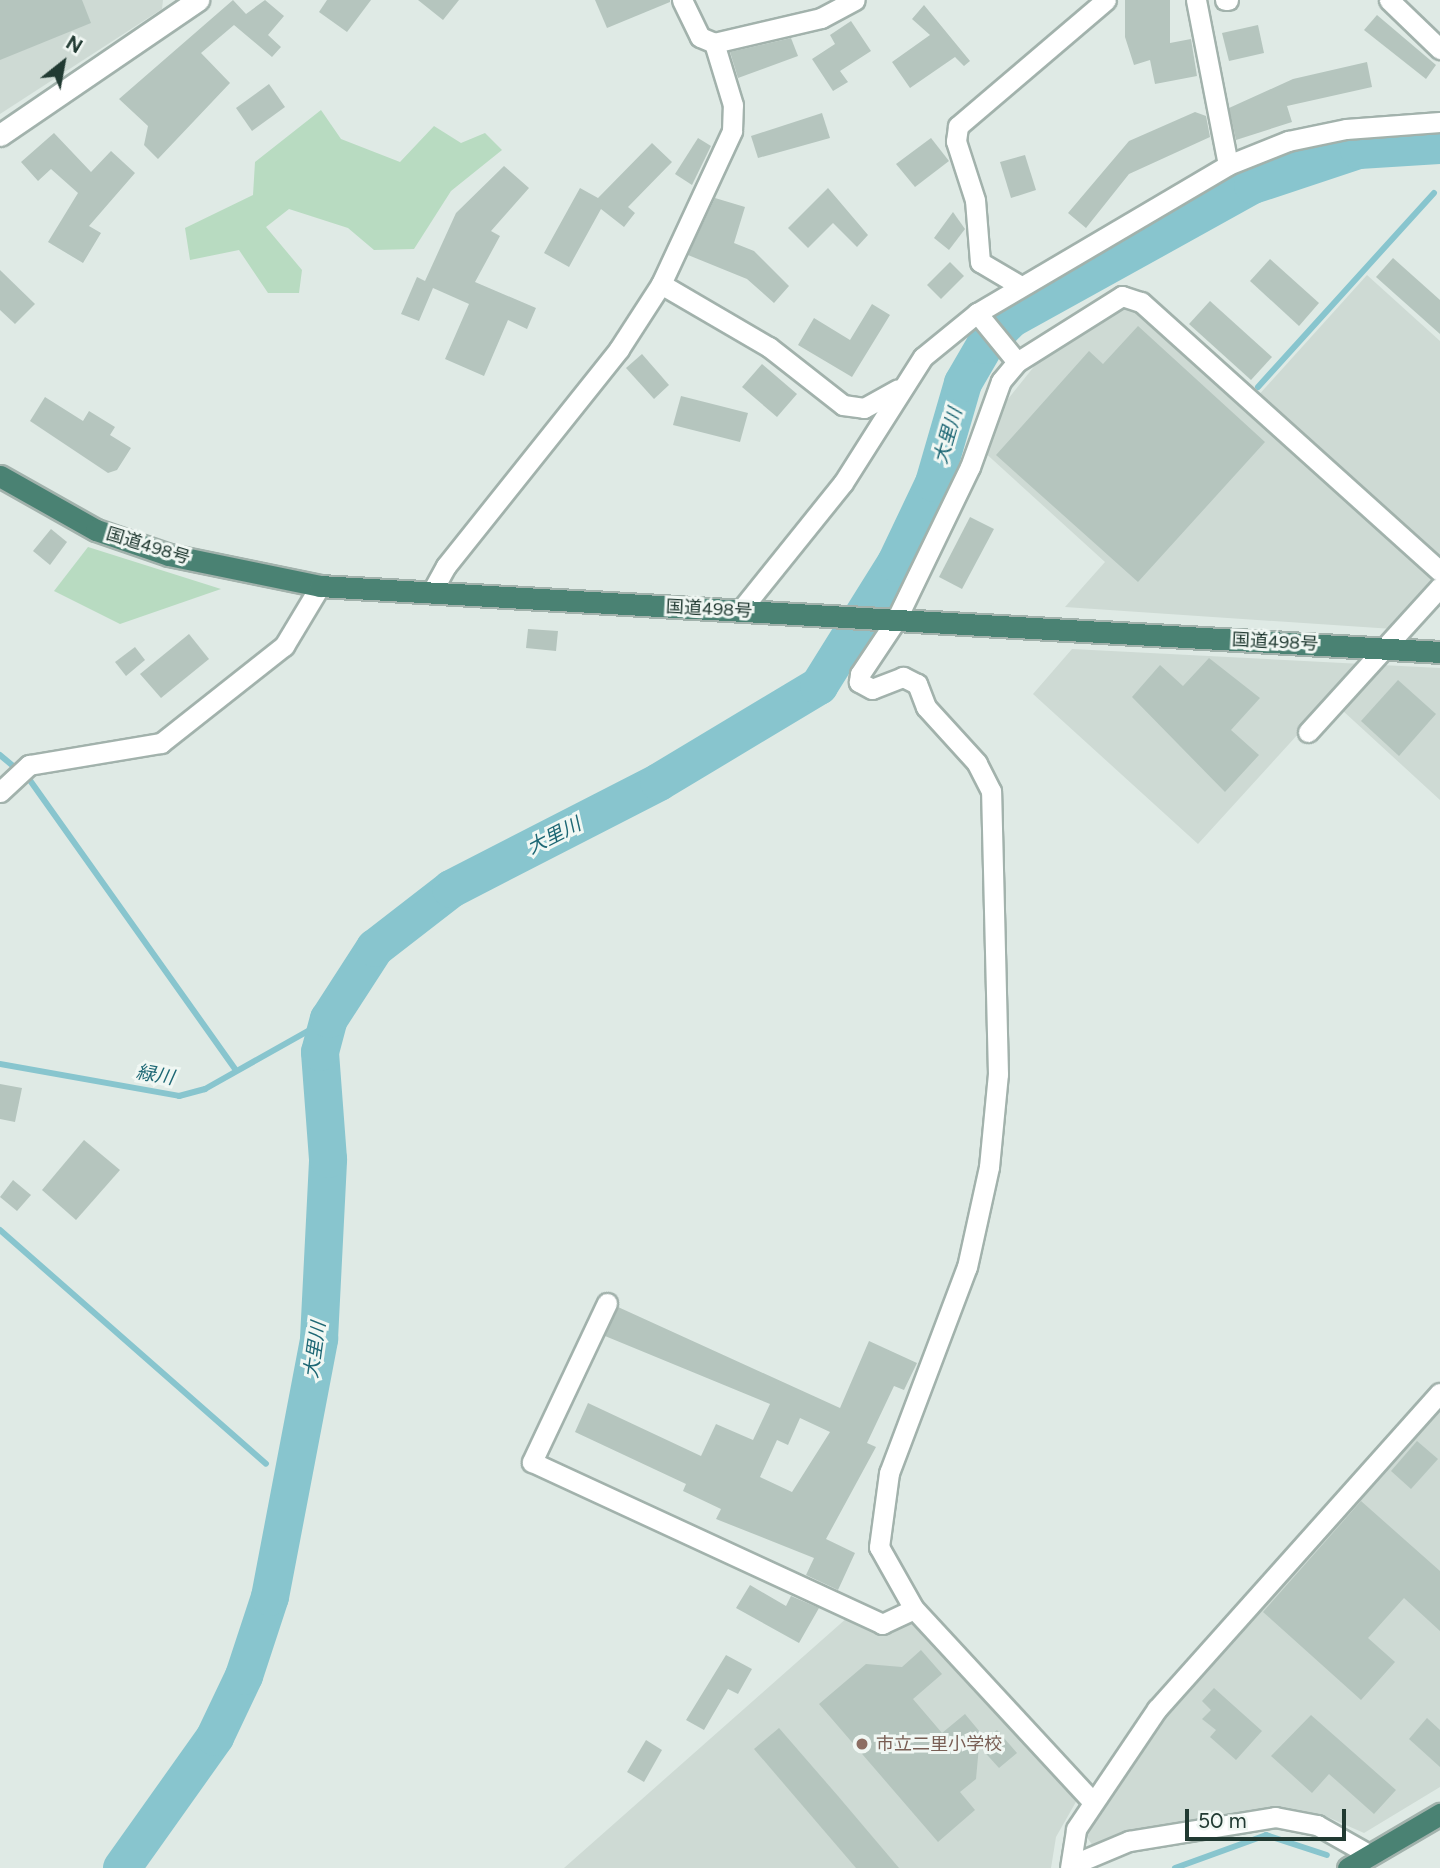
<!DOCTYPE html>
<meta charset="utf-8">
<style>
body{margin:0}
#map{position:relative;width:1440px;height:1868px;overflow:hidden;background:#dfeae5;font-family:Figtree,"Noto Sans JP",sans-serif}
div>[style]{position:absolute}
.built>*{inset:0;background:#cedad4}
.green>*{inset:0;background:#b8dbc1}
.stream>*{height:6px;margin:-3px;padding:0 3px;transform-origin:3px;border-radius:3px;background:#88c5ce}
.river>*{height:38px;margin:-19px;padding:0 19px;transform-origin:19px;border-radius:19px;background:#88c5ce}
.building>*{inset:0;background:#b5c5be}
.roads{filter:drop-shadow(2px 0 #a2b2ac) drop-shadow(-2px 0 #a2b2ac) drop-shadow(0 2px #a2b2ac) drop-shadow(0 -2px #a2b2ac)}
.minor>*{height:19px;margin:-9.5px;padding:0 9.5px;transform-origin:9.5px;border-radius:9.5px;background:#fff}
.tertiary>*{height:21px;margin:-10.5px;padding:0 10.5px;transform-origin:10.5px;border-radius:10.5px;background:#fff}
.trunk>*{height:21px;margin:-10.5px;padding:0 10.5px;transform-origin:10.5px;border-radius:10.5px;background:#4a8273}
.dots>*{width:19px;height:19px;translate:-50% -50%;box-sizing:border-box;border:4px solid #f0f7f3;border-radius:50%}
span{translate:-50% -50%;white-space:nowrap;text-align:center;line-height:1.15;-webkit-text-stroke:6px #f0f7f3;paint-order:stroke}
.street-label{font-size:18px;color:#213a32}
.education-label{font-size:18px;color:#785e54}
.left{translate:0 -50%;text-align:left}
.water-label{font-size:19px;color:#1d6774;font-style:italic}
.north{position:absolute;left:28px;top:28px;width:70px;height:70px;-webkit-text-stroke:5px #f0f7f3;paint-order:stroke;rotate:31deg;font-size:19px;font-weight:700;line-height:28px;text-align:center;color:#213a32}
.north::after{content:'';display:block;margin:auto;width:24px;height:32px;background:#213a32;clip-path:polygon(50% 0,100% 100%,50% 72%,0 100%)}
.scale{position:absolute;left:1185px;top:1809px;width:161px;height:32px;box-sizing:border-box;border:4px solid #213a32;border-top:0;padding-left:9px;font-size:21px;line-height:24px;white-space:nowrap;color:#213a32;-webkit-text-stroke:5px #f0f7f3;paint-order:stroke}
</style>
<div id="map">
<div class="built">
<div style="clip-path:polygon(0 0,163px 0,162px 9px,0 114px)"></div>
<div style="clip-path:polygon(1367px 275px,1440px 341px,1440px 564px,1256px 398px)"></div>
<div style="clip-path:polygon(1129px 301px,1438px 580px,1393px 629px,1065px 607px,1105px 562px,982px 450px,996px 414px,1040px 359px)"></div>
<div style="clip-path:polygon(1072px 649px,1440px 668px,1440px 800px,1330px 699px,1198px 844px,1033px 694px)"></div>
<div style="clip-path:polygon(1440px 1404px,1440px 1787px,1364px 1833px,1323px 1815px,1260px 1811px,1093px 1846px,1084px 1833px,1155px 1723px)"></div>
<div style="clip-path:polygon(848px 1617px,885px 1636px,914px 1619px,1077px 1800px,1056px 1837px,1051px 1868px,564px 1868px)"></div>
</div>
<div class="green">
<div style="clip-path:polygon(321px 110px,341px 139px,400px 162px,434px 126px,461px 143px,485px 133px,502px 150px,451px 191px,414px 249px,374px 250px,348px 228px,289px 209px,266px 227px,302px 270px,299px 293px,268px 293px,239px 250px,190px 260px,185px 228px,253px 195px,255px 162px)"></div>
<div style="clip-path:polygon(88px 547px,221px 589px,120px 624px,54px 591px)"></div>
</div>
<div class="stream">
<div style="left:1258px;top:387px;width:262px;rotate:-47.8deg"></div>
<div style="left:0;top:755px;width:38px;rotate:40deg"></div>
<div style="left:29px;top:779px;width:356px;rotate:54.6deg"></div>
<div style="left:0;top:1064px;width:182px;rotate:10.1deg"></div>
<div style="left:179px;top:1096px;width:27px;rotate:-15deg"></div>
<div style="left:205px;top:1089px;width:142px;rotate:-29.4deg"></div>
<div style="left:0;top:1230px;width:354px;rotate:41.3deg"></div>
<div style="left:1175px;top:1868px;width:97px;rotate:-19.9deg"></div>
<div style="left:1266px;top:1835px;width:64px;rotate:18.2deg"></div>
</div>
<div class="river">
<div style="left:122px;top:1868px;width:161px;rotate:-54.6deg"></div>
<div style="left:215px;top:1737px;width:68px;rotate:-64.6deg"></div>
<div style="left:244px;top:1676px;width:83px;rotate:-71.8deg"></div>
<div style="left:270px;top:1597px;width:263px;rotate:-79.2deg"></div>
<div style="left:319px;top:1339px;width:180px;rotate:-87.1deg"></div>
<div style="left:328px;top:1159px;width:107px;rotate:-94.3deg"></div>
<div style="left:320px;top:1052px;width:34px;rotate:-75deg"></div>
<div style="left:329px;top:1019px;width:85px;rotate:-57.1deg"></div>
<div style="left:375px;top:948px;width:96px;rotate:-37.8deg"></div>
<div style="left:451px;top:889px;width:234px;rotate:-27.2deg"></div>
<div style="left:659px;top:782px;width:187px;rotate:-31deg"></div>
<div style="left:819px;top:686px;width:145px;rotate:-58deg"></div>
<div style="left:896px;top:563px;width:89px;rotate:-64.6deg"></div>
<div style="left:934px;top:483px;width:104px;rotate:-73.8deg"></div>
<div style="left:963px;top:383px;width:44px;rotate:-59.9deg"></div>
<div style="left:985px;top:345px;width:37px;rotate:-45deg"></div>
<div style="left:1011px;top:319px;width:277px;rotate:-29deg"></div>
<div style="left:1253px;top:185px;width:112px;rotate:-18.3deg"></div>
<div style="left:1359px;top:150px;width:81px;rotate:-3.5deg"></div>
</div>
<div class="building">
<div style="clip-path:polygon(0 0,82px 0,91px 23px,0 60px)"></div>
<div style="clip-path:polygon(233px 0,246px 14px,265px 0,284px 16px,268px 35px,281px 47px,272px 57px,234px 25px,201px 53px,230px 83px,158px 159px,144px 145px,148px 126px,119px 99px)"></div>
<div style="clip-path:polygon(327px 0,371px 0,347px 32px,319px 12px)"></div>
<div style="clip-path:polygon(418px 0,459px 0,443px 20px)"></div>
<div style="clip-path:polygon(595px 0,670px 0,670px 2px,607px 28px)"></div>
<div style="clip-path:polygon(1125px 0,1170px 0,1170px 43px,1191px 39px,1197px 76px,1155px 84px,1150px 60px,1134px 65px,1125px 37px)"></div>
<div style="clip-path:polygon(924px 5px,970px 61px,964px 66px,955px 57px,910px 88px,892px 62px,930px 35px,912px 19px)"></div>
<div style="clip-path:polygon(1377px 15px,1436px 65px,1426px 79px,1364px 30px)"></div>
<div style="clip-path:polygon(851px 21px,871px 51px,840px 71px,848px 82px,833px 91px,812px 59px,835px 44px,830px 35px)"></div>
<div style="clip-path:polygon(1258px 25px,1264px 53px,1229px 61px,1222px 33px)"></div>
<div style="clip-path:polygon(791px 38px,798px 56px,738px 78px,730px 52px)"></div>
<div style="clip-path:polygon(1367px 62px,1372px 87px,1287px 106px,1292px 122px,1236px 140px,1229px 108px,1293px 79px)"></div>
<div style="clip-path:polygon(269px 84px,285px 107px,252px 131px,236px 108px)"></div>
<div style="clip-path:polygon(1195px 112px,1206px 116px,1210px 137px,1129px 174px,1086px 228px,1068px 213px,1129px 141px)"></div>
<div style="clip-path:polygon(822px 113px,830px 138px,758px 158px,751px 136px)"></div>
<div style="clip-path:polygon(54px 133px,91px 172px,111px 151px,135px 173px,89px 226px,101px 233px,83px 263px,48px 242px,78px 193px,51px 169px,38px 181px,21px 162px)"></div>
<div style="clip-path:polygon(698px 138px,711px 146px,692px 185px,675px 174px)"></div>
<div style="clip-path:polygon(931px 138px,949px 161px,915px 187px,896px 164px)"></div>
<div style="clip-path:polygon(652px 143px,672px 162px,628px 207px,635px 213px,624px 227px,601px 209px,569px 267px,544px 253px,580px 188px,598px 198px)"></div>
<div style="clip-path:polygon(1025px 155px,1036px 190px,1011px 198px,1000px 162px)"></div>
<div style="clip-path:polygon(504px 166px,529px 188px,491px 231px,500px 236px,475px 282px,536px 308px,527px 329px,508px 320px,484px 376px,445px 359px,469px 304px,433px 288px,419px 321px,401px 314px,417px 277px,425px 281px,456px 213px)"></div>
<div style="clip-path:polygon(828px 188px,868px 235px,857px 247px,833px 223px,808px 248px,788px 228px)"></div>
<div style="clip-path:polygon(715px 198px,745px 207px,734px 243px,754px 251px,789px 286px,774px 303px,747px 279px,688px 255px)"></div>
<div style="clip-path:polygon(953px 212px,965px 229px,949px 250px,934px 238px)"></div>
<div style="clip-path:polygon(1393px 258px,1440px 300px,1440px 334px,1376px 277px)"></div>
<div style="clip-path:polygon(1270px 259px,1319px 303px,1299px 326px,1250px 281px)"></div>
<div style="clip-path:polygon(950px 262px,964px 276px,941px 299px,927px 285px)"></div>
<div style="clip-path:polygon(0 270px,35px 304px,15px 324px,0 310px)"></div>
<div style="clip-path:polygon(1210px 301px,1272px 357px,1251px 380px,1189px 324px)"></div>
<div style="clip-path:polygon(872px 304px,890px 315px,852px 377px,798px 345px,814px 318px,850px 340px)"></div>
<div style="clip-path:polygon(1138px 326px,1265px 442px,1138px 582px,996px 455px,1089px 351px,1103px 364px)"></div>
<div style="clip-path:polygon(642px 354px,669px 385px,654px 399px,626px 368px)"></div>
<div style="clip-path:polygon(762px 364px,797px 394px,777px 417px,742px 387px)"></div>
<div style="clip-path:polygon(681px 396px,748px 413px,740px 442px,673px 425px)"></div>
<div style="clip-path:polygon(45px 397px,83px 421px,89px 411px,115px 427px,110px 435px,131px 448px,117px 470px,108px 473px,30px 421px)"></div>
<div style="clip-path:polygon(970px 517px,994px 529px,962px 589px,939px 577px)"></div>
<div style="clip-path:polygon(51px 529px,67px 542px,50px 565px,33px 551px)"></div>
<div style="clip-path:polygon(528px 629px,558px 631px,556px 651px,526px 648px)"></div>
<div style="clip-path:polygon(189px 634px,209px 659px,161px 698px,140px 674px)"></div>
<div style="clip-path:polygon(135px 647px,145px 660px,126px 676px,115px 662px)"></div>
<div style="clip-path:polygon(1209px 658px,1260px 698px,1231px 730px,1259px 755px,1225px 792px,1132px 697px,1160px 665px,1183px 686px)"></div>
<div style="clip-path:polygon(1398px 680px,1436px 714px,1399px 756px,1361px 721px)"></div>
<div style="clip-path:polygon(0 1084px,22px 1088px,15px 1122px,0 1119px)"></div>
<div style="clip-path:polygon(84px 1140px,120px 1170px,76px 1220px,42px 1190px)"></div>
<div style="clip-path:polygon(13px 1180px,31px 1195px,17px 1211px,0 1197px)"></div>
<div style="clip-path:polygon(evenodd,618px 1307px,840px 1408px,869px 1341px,917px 1363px,904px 1390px,894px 1386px,867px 1443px,876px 1447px,826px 1539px,855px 1553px,838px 1590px,806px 1575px,814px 1558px,716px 1519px,721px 1509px,683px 1491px,686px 1484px,575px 1432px,588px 1403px,701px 1456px,716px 1424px,753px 1440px,770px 1404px,605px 1336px,618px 1307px,800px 1418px,830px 1432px,792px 1492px,760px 1477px,777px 1440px,788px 1445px,800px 1418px)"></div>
<div style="clip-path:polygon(1417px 1441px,1438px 1459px,1411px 1489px,1391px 1471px)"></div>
<div style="clip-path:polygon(1361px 1501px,1440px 1571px,1440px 1631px,1404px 1598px,1368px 1638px,1395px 1662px,1361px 1700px,1263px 1612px)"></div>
<div style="clip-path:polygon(750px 1585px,786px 1606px,791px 1596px,819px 1608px,799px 1643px,736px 1608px)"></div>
<div style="clip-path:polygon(921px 1650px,942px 1674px,913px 1699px,942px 1733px,965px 1714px,980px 1732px,979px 1745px,997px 1730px,1017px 1753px,999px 1768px,979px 1746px,976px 1779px,960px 1792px,975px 1810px,938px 1842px,819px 1704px,866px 1664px,902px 1667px)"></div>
<div style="clip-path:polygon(726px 1655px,752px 1669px,738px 1694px,728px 1689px,704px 1730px,686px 1720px)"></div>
<div style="clip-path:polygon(1214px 1688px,1262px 1731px,1236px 1760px,1210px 1737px,1216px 1730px,1202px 1719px,1211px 1710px,1202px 1701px)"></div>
<div style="clip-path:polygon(1311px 1715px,1396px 1790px,1374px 1814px,1329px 1774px,1312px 1793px,1271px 1756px)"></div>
<div style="clip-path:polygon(1427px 1718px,1440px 1730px,1440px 1767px,1409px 1739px)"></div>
<div style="clip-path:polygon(779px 1728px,838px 1796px,899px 1868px,856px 1868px,754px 1749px)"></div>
<div style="clip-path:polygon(646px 1740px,662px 1750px,644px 1782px,627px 1772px)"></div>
</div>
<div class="roads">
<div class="minor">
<div style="left:682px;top:0;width:41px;rotate:64.1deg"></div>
<div style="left:700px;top:37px;width:15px;rotate:23deg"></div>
<div style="left:714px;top:43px;width:110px;rotate:-13.2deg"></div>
<div style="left:821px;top:18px;width:38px;rotate:-28deg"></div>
<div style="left:1196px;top:0;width:168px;rotate:79deg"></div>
<div style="left:1225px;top:0;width:3px"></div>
<div style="left:1389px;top:0;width:71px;rotate:43.9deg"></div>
<div style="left:661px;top:284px;width:125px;rotate:30.3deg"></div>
<div style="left:769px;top:347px;width:94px;rotate:38.1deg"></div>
<div style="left:843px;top:405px;width:21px;rotate:8deg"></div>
<div style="left:864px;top:408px;width:38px;rotate:-29deg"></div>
<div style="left:1019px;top:285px;width:45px;rotate:-149.5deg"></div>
<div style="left:980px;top:262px;width:62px;rotate:-94.6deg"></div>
<div style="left:975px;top:200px;width:62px;rotate:-107.9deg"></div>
<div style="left:956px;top:141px;width:15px;rotate:-82deg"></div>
<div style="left:958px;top:126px;width:194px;rotate:-40.4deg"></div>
<div style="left:977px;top:313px;width:63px;rotate:50.8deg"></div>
<div style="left:431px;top:593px;width:31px;rotate:-61deg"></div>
<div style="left:446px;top:566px;width:278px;rotate:-51.4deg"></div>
<div style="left:619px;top:349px;width:77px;rotate:-57.1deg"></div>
<div style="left:661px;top:284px;width:169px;rotate:-65.1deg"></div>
<div style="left:732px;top:131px;width:26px;rotate:-88deg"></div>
<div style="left:733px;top:105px;width:65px;rotate:-107deg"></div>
<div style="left:740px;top:611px;width:164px;rotate:-51.2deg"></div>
<div style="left:843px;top:483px;width:149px;rotate:-57.6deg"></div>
<div style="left:923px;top:357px;width:70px;rotate:-39.2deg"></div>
<div style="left:977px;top:313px;width:291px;rotate:-30.5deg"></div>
<div style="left:1228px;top:165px;width:65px;rotate:-21.8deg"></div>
<div style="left:1288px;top:141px;width:59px;rotate:-11.7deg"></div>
<div style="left:1346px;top:129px;width:94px;rotate:-4.3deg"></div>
<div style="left:1308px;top:732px;width:196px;rotate:-47.7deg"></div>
<div style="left:0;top:792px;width:40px;rotate:-43deg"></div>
<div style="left:29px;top:765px;width:134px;rotate:-9.5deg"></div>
<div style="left:161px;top:743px;width:157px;rotate:-38.3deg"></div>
<div style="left:284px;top:646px;width:70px;rotate:-59deg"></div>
<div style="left:607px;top:1303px;width:176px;rotate:115.3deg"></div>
<div style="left:532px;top:1462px;width:386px;rotate:24.8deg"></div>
<div style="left:882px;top:1624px;width:35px;rotate:-25deg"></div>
<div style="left:1092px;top:1801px;width:262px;rotate:-132.8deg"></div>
<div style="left:914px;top:1609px;width:71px;rotate:-119.4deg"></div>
<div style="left:879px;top:1547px;width:75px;rotate:-82.3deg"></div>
<div style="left:889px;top:1473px;width:220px;rotate:-69.3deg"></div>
<div style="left:967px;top:1267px;width:102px;rotate:-77.6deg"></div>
<div style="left:989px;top:1167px;width:93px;rotate:-84.5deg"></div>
<div style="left:998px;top:1074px;width:283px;rotate:-91.4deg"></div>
<div style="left:991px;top:791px;width:31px;rotate:-117deg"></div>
<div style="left:977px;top:763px;width:76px;rotate:-132.3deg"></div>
<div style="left:926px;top:707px;width:25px;rotate:-111deg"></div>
<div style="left:917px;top:684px;width:16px;rotate:-153deg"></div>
<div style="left:903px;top:677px;width:33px;rotate:159deg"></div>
<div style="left:872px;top:689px;width:15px;rotate:-152deg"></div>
<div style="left:859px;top:682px;width:8px;rotate:-83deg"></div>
<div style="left:860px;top:674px;width:65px;rotate:-56.3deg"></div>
<div style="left:896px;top:620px;width:170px;rotate:-64.2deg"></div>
<div style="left:970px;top:467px;width:91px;rotate:-70.2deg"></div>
<div style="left:1001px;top:381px;width:25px;rotate:-50deg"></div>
<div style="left:1017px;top:362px;width:124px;rotate:-32.2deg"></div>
<div style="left:1122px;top:296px;width:20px;rotate:18deg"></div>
<div style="left:1141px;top:302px;width:402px;rotate:42deg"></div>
<div style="left:1074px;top:1864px;width:60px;rotate:-22.7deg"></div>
<div style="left:1129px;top:1841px;width:148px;rotate:-9.3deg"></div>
<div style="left:1275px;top:1817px;width:43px;rotate:10.8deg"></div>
<div style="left:1317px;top:1825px;width:61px;rotate:29.5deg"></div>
<div style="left:1070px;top:1868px;width:39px;rotate:-81deg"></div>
<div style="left:1076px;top:1829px;width:145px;rotate:-56deg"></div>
<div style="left:1157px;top:1709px;width:424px;rotate:-48.2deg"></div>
</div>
<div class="tertiary">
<div style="left:0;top:135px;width:240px;rotate:-34.3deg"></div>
</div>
<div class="trunk">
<div style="left:0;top:476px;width:110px;rotate:29.4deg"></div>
<div style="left:96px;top:530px;width:77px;rotate:18.9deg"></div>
<div style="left:169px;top:555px;width:154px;rotate:11.6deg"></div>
<div style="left:320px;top:586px;width:1122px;rotate:3.37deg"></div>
<div style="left:1348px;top:1868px;width:107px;rotate:-30.4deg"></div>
</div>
</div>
<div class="dots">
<div style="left:862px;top:1744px;background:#8d6e63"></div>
</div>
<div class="street-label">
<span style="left:148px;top:546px;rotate:17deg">国道498号</span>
<span style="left:709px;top:609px;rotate:3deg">国道498号</span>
<span style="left:1275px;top:642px;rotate:3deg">国道498号</span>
</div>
<div class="education-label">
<span class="left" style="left:876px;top:1744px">市立二里小学校</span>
</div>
<div class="water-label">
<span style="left:948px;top:436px;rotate:-74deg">大里川</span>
<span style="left:554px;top:836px;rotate:-27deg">大里川</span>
<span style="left:155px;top:1075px;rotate:10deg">緑川</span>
<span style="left:315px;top:1350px;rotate:-82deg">大里川</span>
</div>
<div class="north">N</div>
<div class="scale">50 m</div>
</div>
